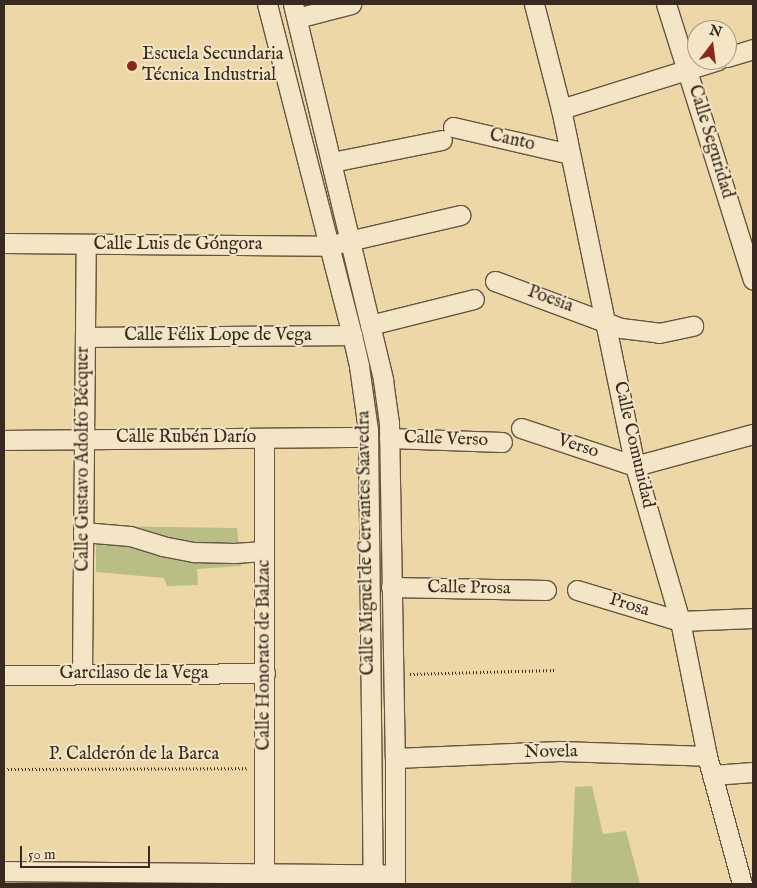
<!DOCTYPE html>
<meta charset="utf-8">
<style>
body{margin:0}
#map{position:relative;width:757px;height:888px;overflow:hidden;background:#eed7a7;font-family:"IM FELL English",serif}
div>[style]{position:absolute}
.green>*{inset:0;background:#b9be87}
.path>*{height:3px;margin-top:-1.5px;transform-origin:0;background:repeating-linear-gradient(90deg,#382a20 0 1px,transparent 0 3.5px)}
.roads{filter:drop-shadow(1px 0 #665542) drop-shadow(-1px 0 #665542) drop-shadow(0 1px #665542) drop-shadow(0 -1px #665542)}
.minor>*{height:19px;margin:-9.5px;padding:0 9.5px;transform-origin:9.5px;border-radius:9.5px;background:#f4e5c6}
.dots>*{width:14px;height:14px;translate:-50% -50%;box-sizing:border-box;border:2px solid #f4e5c6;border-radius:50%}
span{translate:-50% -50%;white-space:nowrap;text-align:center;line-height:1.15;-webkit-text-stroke:4px #f4e5c6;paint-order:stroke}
.poi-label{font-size:18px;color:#382a20}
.left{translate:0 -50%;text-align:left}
.street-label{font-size:18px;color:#382a20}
.frame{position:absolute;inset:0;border:5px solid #382a20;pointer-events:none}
.north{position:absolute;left:687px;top:20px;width:50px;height:50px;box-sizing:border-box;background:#f4e5c6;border:1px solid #a99a84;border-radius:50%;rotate:15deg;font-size:14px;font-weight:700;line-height:20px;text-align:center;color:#382a20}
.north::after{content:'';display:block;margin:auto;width:18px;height:22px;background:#8f2418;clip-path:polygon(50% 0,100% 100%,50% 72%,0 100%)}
.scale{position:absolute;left:20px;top:846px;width:130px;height:22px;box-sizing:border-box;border:2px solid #382a20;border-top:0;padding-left:6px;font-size:15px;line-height:18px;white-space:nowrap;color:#382a20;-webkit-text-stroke:4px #f4e5c6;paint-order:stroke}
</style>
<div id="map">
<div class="green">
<div style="clip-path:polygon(96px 526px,237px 528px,241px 566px,197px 569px,198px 585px,167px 586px,164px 578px,96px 572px)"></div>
<div style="clip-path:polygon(592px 786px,603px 834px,626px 831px,640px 884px,571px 884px,575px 787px)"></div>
<div style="clip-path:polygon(4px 876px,362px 876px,362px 884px,4px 884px)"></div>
</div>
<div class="path">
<div style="left:410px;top:674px;width:147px;rotate:-1.6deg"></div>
<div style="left:4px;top:769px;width:244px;rotate:-0.2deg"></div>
</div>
<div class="roads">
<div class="minor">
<div style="left:267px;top:4px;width:342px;rotate:75.6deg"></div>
<div style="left:352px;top:335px;width:32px;rotate:77deg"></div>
<div style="left:359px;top:366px;width:65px;rotate:82deg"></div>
<div style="left:368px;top:430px;width:454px;rotate:89.4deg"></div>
<div style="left:293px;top:4px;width:387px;rotate:76.5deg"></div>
<div style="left:383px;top:380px;width:43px;rotate:82.1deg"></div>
<div style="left:389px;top:423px;width:335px;rotate:89deg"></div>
<div style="left:395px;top:758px;width:126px;rotate:90deg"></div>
<div style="left:534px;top:4px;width:108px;rotate:75.6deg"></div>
<div style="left:561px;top:109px;width:365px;rotate:78.3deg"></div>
<div style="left:635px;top:466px;width:161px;rotate:73.8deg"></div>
<div style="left:680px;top:621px;width:138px;rotate:78.7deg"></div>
<div style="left:707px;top:756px;width:133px;rotate:74.7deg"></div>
<div style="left:666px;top:4px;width:289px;rotate:72.5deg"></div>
<div style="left:297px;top:18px;width:56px;rotate:-14.5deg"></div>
<div style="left:727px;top:57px;width:27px;rotate:-17deg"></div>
<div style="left:561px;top:109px;width:164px;rotate:-17.3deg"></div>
<div style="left:453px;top:127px;width:120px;rotate:13deg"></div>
<div style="left:332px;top:162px;width:112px;rotate:-11.3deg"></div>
<div style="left:4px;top:243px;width:323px;rotate:0.5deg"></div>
<div style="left:327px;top:246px;width:137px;rotate:-13.1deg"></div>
<div style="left:495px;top:281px;width:134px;rotate:20.5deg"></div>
<div style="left:621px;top:328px;width:38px;rotate:7deg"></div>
<div style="left:659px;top:333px;width:35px;rotate:-12deg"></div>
<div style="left:370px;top:325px;width:107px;rotate:-14deg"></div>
<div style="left:85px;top:337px;width:267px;rotate:-0.4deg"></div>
<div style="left:521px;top:428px;width:120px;rotate:18.4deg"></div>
<div style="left:635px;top:466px;width:122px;rotate:-15.2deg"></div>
<div style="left:264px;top:438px;width:435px;rotate:90deg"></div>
<div style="left:389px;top:438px;width:113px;rotate:2deg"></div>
<div style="left:4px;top:440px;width:364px;rotate:-0.5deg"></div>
<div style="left:83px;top:532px;width:47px;rotate:4.9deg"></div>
<div style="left:130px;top:536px;width:34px;rotate:17deg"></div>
<div style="left:162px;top:546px;width:33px;rotate:11deg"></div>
<div style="left:194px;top:552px;width:40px;rotate:1.4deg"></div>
<div style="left:234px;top:553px;width:30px;rotate:-4deg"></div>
<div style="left:391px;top:587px;width:155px;rotate:1.1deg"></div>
<div style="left:577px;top:590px;width:108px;rotate:16.8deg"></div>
<div style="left:680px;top:621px;width:73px;rotate:-2.4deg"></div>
<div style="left:82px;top:674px;width:430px;rotate:-89.5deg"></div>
<div style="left:4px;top:675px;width:261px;rotate:-0.4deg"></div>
<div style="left:395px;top:758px;width:165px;rotate:-2.4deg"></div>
<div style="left:560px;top:751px;width:147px;rotate:1.9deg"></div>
<div style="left:712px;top:775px;width:41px;rotate:-4.2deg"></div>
<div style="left:4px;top:871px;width:380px;rotate:0.5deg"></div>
</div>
</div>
<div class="dots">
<div style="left:132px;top:66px;background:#8f2418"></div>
</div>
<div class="poi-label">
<span class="left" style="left:142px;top:66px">Escuela Secundaria<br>Técnica Industrial</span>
</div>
<div class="street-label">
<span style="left:512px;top:141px;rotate:13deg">Canto</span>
<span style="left:710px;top:142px;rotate:73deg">Calle Seguridad</span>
<span style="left:178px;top:245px">Calle Luis de Góngora</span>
<span style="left:550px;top:300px;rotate:20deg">Poesia</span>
<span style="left:218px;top:336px">Calle Félix Lope de Vega</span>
<span style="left:186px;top:438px">Calle Rubén Darío</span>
<span style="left:446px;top:440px;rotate:2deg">Calle Verso</span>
<span style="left:633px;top:445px;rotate:77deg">Calle Comunidad</span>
<span style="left:578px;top:447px;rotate:18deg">Verso</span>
<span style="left:84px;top:459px;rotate:-90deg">Calle Gustavo Adolfo Bécquer</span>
<span style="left:367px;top:543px;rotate:-91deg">Calle Miguel de Cervantes Saavedra</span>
<span style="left:469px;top:589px;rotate:1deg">Calle Prosa</span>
<span style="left:629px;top:606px;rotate:17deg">Prosa</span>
<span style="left:265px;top:655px;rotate:-90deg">Calle Honorato de Balzac</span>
<span style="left:134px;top:674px">Garcilaso de la Vega</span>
<span style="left:551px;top:753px;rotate:-1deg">Novela</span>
<span style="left:134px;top:755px">P. Calderón de la Barca</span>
</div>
<div class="frame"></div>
<div class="north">N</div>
<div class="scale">50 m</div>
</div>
